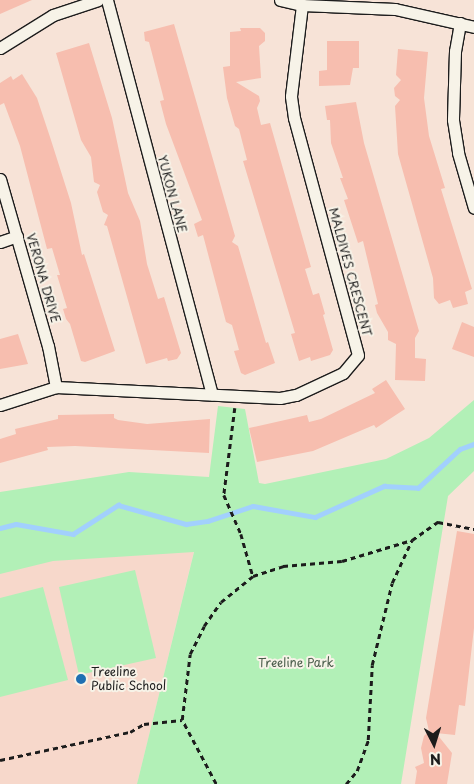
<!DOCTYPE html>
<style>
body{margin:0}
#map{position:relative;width:474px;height:784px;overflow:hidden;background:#f7e3d7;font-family:"Playpen Sans",sans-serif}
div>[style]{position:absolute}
.built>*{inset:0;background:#f7d8cb}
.green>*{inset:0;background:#b2f0b7}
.stream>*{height:4.5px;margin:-2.25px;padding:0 2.25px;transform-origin:2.25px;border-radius:2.25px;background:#a2d0fd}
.building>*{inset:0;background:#f7beaf}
.path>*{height:2.5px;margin-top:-1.25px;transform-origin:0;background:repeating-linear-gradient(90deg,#1c1c1c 0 5px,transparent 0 9px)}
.roads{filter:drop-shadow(1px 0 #1c1c1c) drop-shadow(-1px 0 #1c1c1c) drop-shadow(0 1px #1c1c1c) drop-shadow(0 -1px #1c1c1c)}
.minor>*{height:11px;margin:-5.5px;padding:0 5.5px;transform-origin:5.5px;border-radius:5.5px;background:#f7f3e8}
.dots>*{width:14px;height:14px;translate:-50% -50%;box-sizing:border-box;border:2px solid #f7f3e8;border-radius:50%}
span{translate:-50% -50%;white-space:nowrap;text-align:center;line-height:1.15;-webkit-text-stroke:4px #f7f3e8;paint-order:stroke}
.street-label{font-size:12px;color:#1c1c1c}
.park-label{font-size:12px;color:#495c4a}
.poi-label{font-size:12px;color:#1c1c1c}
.left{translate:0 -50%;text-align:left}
.north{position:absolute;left:409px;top:719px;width:50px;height:50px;-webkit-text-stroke:4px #f7f3e8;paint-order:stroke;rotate:175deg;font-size:14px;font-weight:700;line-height:20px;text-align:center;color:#1c1c1c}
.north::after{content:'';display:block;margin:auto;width:18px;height:22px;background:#1c1c1c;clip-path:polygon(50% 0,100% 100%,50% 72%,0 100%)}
</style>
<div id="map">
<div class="built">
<div style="clip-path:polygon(194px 551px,137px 784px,0 784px,0 573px,49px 561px)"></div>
</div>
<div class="green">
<div style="clip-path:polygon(474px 400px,474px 471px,448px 496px,401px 784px,137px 784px,194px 552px,53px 561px,0 574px,0 492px,129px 472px,209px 477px,218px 406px,245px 409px,259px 483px,265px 484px,386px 459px,429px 438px)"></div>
<div style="clip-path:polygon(135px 570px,156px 658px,79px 675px,59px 587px)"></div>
<div style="clip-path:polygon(43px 587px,68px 680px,0 697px,0 598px)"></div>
</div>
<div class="stream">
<div style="left:0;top:528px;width:16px;rotate:-14deg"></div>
<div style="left:16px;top:524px;width:58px;rotate:10deg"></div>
<div style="left:73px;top:534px;width:54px;rotate:-32.8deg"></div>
<div style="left:118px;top:505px;width:71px;rotate:15.6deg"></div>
<div style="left:186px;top:524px;width:22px;rotate:-8deg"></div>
<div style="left:208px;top:521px;width:47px;rotate:-18.4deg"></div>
<div style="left:253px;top:506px;width:63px;rotate:10.1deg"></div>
<div style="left:315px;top:517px;width:76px;rotate:-24.2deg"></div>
<div style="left:384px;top:486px;width:34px;rotate:3deg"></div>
<div style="left:418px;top:488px;width:57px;rotate:-42.9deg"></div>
<div style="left:460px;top:449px;width:15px;rotate:-20deg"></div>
</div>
<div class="building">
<div style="clip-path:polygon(0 0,32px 0,0 14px)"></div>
<div style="clip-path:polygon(174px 24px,235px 236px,232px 242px,238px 246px,266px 343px,268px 342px,275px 363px,245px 375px,241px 373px,234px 351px,239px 350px,232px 325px,226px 322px,203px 235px,198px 237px,194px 224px,202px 220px,166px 124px,160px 101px,164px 100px,162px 92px,149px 42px,145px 41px,144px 32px)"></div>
<div style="clip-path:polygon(240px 28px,260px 28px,265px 33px,265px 41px,259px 46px,261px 78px,236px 82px,259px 96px,260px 101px,257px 108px,261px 125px,270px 123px,311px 267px,305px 269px,313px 295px,319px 293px,325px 314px,323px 315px,333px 350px,330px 355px,311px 361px,310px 357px,299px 361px,291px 334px,295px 333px,243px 161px,247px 160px,239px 129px,235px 126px,227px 98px,223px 67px,230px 66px,230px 32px,241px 31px)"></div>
<div style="clip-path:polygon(327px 41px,359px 41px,359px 68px,353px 68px,350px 85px,319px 86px,319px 71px,327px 70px)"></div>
<div style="clip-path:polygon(89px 43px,112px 118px,128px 193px,140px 221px,147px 264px,158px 299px,164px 297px,181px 353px,177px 359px,168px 361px,167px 358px,146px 364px,107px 226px,104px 225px,108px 215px,103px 212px,97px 192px,100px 185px,94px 182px,91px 157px,81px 140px,56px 53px)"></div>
<div style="clip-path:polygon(398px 49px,428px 52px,424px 98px,429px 136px,445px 188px,441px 189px,448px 212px,472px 289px,465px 292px,468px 304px,453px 308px,450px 300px,439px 304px,434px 298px,433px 278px,398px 154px,395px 106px,400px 100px,395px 96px,394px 88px,401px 80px,396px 75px)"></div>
<div style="clip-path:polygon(22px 74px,37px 98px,50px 137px,71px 203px,82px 255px,84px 254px,115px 351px,85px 362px,81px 361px,70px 324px,66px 319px,63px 309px,67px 308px,57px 275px,60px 275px,52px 248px,47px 249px,20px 146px,4px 103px,0 105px,0 83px,11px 76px,13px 80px)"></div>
<div style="clip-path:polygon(356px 102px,364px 143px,419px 331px,415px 338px,415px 358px,426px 359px,425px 381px,395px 380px,396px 344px,388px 340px,388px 332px,377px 313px,375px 305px,378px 304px,363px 241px,358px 243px,344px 200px,348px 199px,340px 178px,343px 178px,331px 143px,330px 120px,327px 120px,325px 106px)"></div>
<div style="clip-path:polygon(462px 322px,474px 327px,474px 357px,452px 349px)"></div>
<div style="clip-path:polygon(18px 334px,28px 364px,0 369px,0 339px)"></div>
<div style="clip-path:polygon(386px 380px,405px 409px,376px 428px,374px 425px,313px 451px,257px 462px,249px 428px,307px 415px,309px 422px,321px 419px,375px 393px,372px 389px)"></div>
<div style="clip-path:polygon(114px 414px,114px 418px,118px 420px,147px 424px,210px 419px,209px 453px,75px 446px,47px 447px,48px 450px,0 463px,0 439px,16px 434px,15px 429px,58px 419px,58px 415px)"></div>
<div style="clip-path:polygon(457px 531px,474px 534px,474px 628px,465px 706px,459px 705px,455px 735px,436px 733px,452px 753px,447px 784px,415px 784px,417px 771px,415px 767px,424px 763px,421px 748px,424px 736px,429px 731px,426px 718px)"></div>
</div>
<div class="path">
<div style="left:235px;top:408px;width:88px;rotate:97.2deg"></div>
<div style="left:224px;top:495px;width:43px;rotate:66.4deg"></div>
<div style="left:241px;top:534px;width:44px;rotate:74.1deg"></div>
<div style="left:0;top:760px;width:133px;rotate:-12.2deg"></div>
<div style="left:130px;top:732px;width:16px;rotate:-30deg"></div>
<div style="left:144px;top:724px;width:38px;rotate:-6deg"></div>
<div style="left:216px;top:784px;width:72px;rotate:-118deg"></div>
<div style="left:182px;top:720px;width:66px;rotate:-83.1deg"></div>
<div style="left:190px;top:654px;width:31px;rotate:-63deg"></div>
<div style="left:204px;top:626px;width:29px;rotate:-55deg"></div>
<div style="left:221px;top:602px;width:41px;rotate:-39.1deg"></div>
<div style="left:253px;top:576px;width:32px;rotate:-18deg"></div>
<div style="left:283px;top:566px;width:59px;rotate:-4.8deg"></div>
<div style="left:342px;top:561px;width:73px;rotate:-16.7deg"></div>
<div style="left:412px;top:540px;width:32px;rotate:-35deg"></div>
<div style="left:438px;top:522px;width:37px;rotate:11deg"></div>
<div style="left:346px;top:784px;width:17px;rotate:-50deg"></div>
<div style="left:357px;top:771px;width:33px;rotate:-70deg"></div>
<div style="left:368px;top:740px;width:75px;rotate:-86.9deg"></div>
<div style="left:372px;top:665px;width:84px;rotate:-76.3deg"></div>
<div style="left:392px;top:583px;width:47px;rotate:-65.1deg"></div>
</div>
<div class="roads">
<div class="minor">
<div style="left:107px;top:0;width:408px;rotate:75.1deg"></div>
<div style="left:280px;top:0;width:23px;rotate:13deg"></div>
<div style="left:302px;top:5px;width:93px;rotate:2.5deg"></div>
<div style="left:395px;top:9px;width:81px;rotate:12.8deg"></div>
<div style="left:460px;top:23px;width:28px;rotate:100deg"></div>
<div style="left:455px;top:51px;width:69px;rotate:91.7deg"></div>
<div style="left:453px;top:120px;width:33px;rotate:81deg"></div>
<div style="left:458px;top:153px;width:57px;rotate:73.8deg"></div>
<div style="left:0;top:48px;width:62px;rotate:-31.9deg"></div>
<div style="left:53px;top:15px;width:47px;rotate:-18.4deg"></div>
<div style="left:0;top:179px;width:174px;rotate:74deg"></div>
<div style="left:48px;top:346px;width:42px;rotate:79deg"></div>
<div style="left:0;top:242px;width:18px;rotate:-19deg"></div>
<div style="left:0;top:405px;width:59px;rotate:-17.8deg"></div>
<div style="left:56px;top:387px;width:224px;rotate:2.8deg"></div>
<div style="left:280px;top:398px;width:16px;rotate:-11deg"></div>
<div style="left:296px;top:395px;width:52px;rotate:-25.1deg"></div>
<div style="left:343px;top:373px;width:23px;rotate:-50deg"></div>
<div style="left:358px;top:355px;width:245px;rotate:-105.1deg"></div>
<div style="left:294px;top:118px;width:22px;rotate:-98deg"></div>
<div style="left:291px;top:96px;width:92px;rotate:-83.1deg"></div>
</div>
</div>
<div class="dots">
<div style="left:81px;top:679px;background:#1f6fb2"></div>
</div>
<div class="street-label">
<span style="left:172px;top:194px;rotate:75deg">YUKON LANE</span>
<span style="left:350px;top:272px;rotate:75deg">MALDIVES CRESCENT</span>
<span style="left:43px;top:278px;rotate:74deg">VERONA DRIVE</span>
</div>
<div class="park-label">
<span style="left:296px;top:663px">Treeline Park</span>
</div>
<div class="poi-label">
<span class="left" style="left:91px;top:679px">Treeline<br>Public School</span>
</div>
<div class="north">N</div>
</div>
